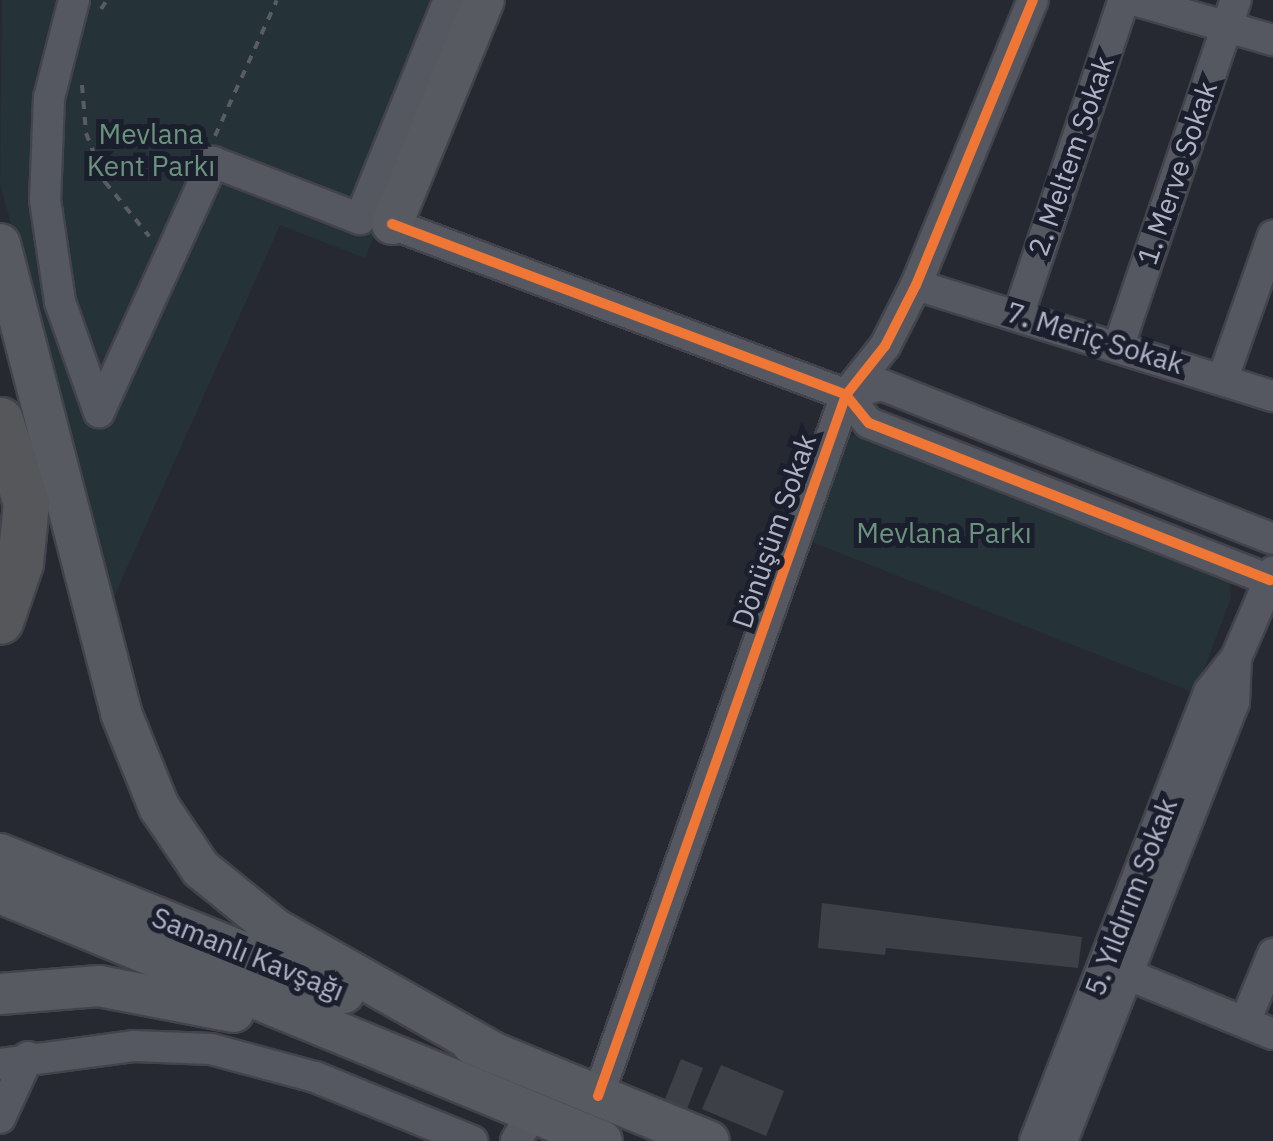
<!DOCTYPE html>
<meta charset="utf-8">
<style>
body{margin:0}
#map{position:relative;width:1273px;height:1141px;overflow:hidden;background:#272932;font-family:"IBM Plex Sans",sans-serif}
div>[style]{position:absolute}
.green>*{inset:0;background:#253238}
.building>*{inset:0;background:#3e4048}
.path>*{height:4px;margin-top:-2px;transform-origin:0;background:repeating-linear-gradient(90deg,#595c65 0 8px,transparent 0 16px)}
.roads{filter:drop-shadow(2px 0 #43444b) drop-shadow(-2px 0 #43444b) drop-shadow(0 2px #43444b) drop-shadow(0 -2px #43444b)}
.minor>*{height:30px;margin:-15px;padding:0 15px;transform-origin:15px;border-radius:15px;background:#565861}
.major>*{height:40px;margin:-20px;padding:0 20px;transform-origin:20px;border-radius:20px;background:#585a62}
.highway>*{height:45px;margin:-22.5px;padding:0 22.5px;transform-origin:22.5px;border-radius:22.5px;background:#56575b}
.cycleway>*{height:10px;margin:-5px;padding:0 5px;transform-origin:5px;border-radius:5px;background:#f07635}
span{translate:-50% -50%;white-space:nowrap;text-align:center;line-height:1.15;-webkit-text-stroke:10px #1b1e2c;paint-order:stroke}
.park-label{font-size:28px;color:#69937c}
.street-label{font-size:28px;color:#b0b3c4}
</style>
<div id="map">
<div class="green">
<div style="clip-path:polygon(2px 0,467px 0,365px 258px,280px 225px,114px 597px,0 184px)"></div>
<div style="clip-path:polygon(854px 435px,1230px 583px,1231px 598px,1195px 693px,807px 540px,841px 438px)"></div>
</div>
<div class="building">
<div style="clip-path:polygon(822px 903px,1082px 937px,1078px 968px,886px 948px,885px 955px,818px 948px)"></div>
<div style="clip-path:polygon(681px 1059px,703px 1068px,685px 1114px,663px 1104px)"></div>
<div style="clip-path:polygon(721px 1065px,784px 1091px,766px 1136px,702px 1109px)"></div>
</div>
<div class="path">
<div style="left:101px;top:9px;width:11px;rotate:-56deg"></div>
<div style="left:82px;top:85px;width:48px;rotate:85.2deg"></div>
<div style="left:86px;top:133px;width:53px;rotate:68.8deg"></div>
<div style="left:105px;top:182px;width:70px;rotate:50.8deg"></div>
<div style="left:215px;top:136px;width:149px;rotate:-65.5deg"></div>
</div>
<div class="roads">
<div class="minor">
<div style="left:74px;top:0;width:101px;rotate:104.3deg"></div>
<div style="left:49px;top:98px;width:102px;rotate:92.2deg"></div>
<div style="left:45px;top:200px;width:103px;rotate:81.6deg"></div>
<div style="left:60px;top:302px;width:117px;rotate:70.5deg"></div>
<div style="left:1134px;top:0;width:145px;rotate:16.1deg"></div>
<div style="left:392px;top:224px;width:485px;rotate:20.6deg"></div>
<div style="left:846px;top:395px;width:36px;rotate:51deg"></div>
<div style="left:869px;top:423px;width:431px;rotate:21.4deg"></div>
<div style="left:916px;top:285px;width:374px;rotate:17.3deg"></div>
<div style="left:1019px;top:313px;width:330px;rotate:-71.5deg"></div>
<div style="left:1119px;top:345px;width:364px;rotate:-71.3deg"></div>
<div style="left:1223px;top:378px;width:151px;rotate:-70.6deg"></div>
<div style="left:846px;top:395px;width:37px;rotate:-16deg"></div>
<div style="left:882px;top:385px;width:420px;rotate:21.5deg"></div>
<div style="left:99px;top:412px;width:275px;rotate:-65.5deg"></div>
<div style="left:213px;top:162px;width:158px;rotate:21.2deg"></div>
<div style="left:360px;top:219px;width:236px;rotate:-67.9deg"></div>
<div style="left:1112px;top:968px;width:174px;rotate:22.3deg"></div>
<div style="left:1245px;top:1022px;width:74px;rotate:-67.6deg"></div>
<div style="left:0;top:1064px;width:134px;rotate:-7.7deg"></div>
<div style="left:133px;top:1046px;width:78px;rotate:2.2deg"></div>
<div style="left:211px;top:1049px;width:108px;rotate:15.1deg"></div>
<div style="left:315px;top:1077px;width:170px;rotate:22.2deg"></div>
<div style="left:598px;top:1096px;width:744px;rotate:-70.52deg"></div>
<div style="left:846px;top:395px;width:63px;rotate:-51.5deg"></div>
<div style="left:885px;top:346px;width:68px;rotate:-63.1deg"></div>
<div style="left:916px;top:285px;width:308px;rotate:-67.7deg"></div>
<div style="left:0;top:1118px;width:67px;rotate:-65.3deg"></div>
<div style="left:516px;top:1141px;width:32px;rotate:-60deg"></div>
<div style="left:1035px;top:1141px;width:482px;rotate:-68.8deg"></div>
<div style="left:1209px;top:692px;width:43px;rotate:-51.5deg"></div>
<div style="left:1236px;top:658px;width:94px;rotate:-66.7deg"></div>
<div style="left:1062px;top:1141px;width:471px;rotate:-68.6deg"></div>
<div style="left:1234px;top:702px;width:44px;rotate:-87.4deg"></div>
</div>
<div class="major">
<div style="left:392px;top:224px;width:242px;rotate:-67.7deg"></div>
<div style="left:0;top:244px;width:484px;rotate:75.5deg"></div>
<div style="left:121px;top:713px;width:101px;rotate:68deg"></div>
<div style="left:159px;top:807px;width:75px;rotate:55.9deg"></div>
<div style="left:201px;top:869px;width:95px;rotate:39deg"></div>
<div style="left:275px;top:929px;width:254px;rotate:29.5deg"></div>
<div style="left:0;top:854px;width:371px;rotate:22deg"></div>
<div style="left:0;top:893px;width:651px;rotate:22.39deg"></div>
<div style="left:0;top:994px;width:99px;rotate:-4.6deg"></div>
<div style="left:99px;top:986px;width:137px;rotate:10.9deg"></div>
<div style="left:472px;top:1044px;width:256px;rotate:22.3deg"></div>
</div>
<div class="highway">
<div style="left:0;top:420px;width:87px;rotate:72.6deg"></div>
<div style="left:26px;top:503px;width:60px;rotate:95.7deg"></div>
<div style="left:20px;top:563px;width:61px;rotate:109deg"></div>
</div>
</div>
<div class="cycleway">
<div style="left:392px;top:224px;width:485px;rotate:20.6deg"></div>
<div style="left:846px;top:395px;width:36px;rotate:51deg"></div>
<div style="left:869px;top:423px;width:431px;rotate:21.4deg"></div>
<div style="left:598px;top:1096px;width:744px;rotate:-70.52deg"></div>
<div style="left:846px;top:395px;width:63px;rotate:-51.5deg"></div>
<div style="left:885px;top:346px;width:68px;rotate:-63.1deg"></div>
<div style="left:916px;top:285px;width:308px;rotate:-67.7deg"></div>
</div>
<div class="park-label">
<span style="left:151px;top:150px">Mevlana<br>Kent Parkı</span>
<span style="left:944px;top:533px">Mevlana Parkı</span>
</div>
<div class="street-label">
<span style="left:1071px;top:156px;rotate:-71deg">2. Meltem Sokak</span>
<span style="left:1177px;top:173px;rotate:-71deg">1. Merve Sokak</span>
<span style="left:1095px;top:338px;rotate:17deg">7. Meriç Sokak</span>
<span style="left:774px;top:531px;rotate:-71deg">Dönüşüm Sokak</span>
<span style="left:1131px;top:897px;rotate:-69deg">5. Yıldırım Sokak</span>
<span style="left:248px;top:954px;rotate:22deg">Samanlı Kavşağı</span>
</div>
</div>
